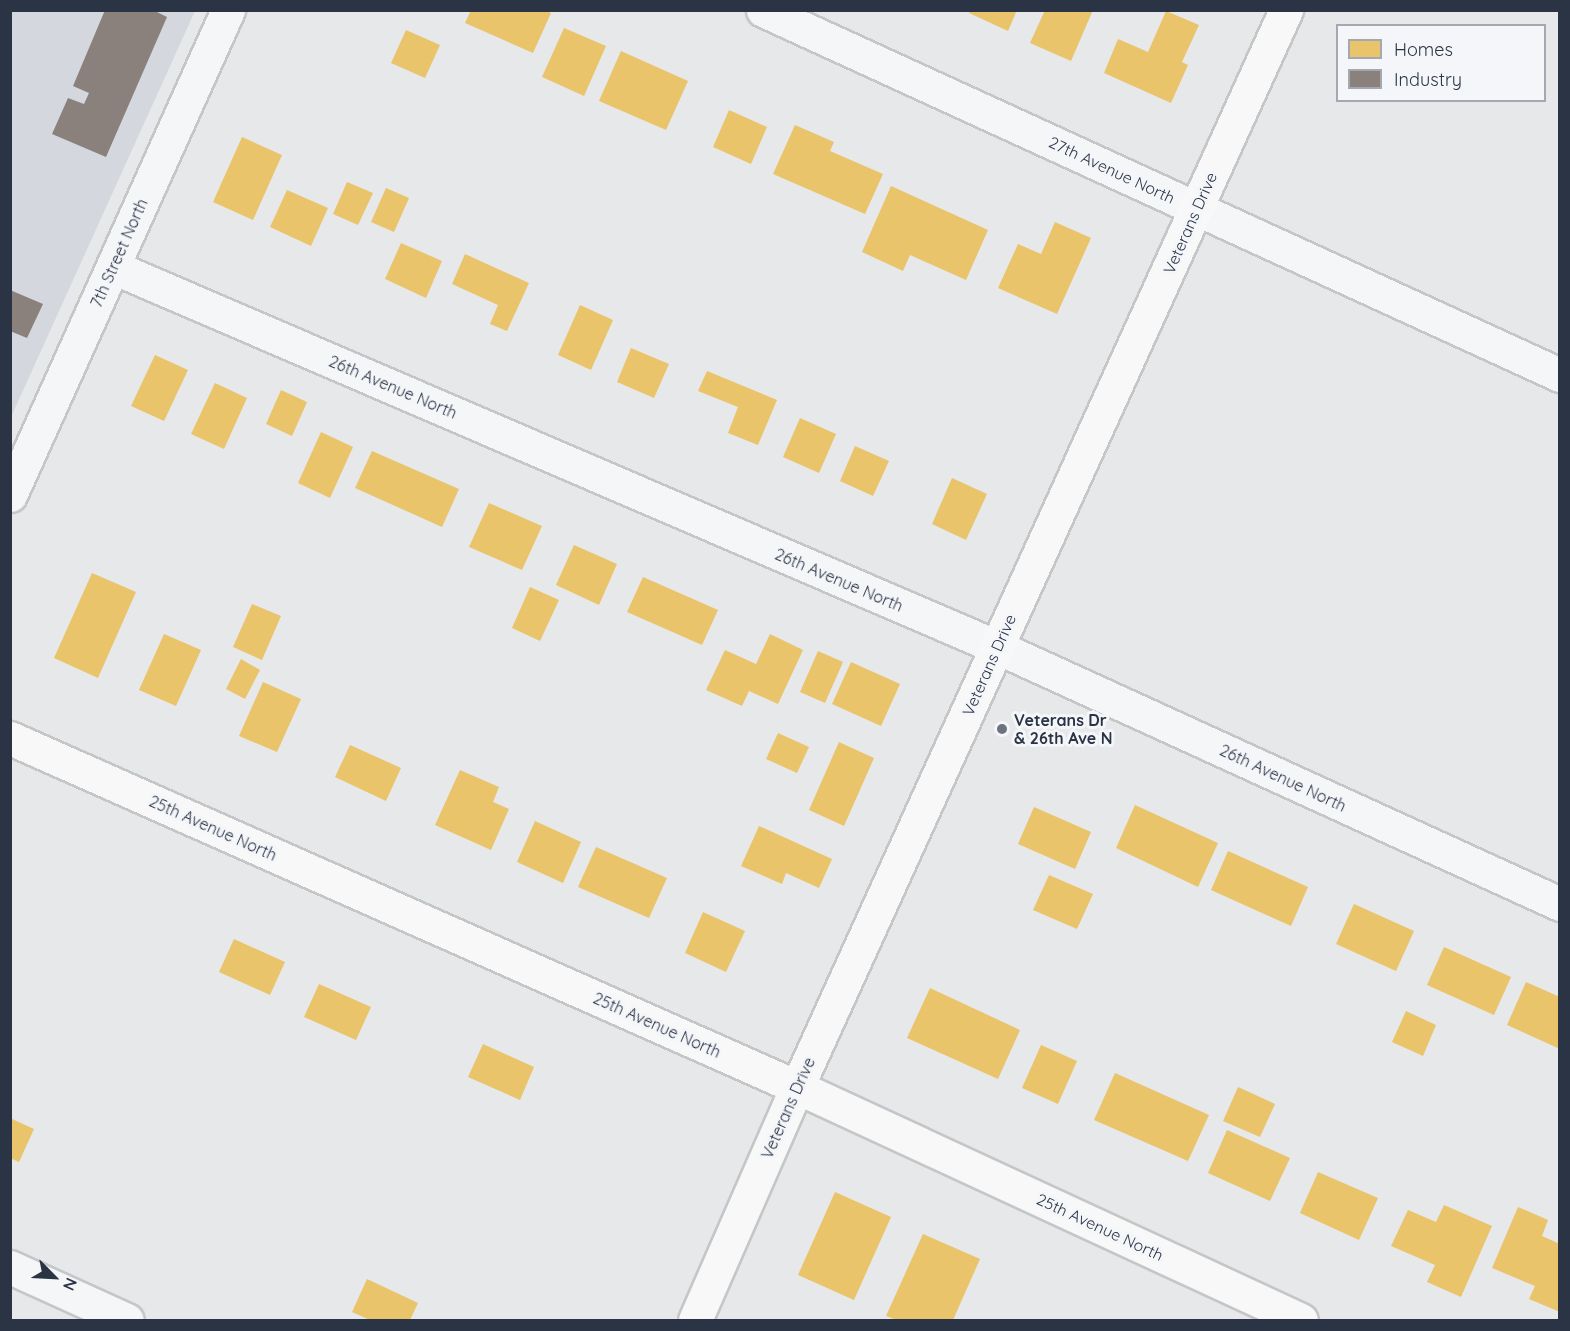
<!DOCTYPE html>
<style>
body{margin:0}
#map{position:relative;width:1570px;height:1331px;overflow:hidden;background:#e6e8ea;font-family:Quicksand,sans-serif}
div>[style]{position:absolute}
.built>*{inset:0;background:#d4d7dd}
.homes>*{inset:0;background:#e9c46a}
.industry>*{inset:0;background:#8a817c}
.roads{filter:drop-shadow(2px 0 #c4c6c8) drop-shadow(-2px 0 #c4c6c8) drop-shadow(0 2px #c4c6c8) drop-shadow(0 -2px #c4c6c8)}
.street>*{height:33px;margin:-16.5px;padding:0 16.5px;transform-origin:16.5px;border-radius:16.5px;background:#f5f6f7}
.secondary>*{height:33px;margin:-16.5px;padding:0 16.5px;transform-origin:16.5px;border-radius:16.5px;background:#f8f8f8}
.dots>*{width:16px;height:16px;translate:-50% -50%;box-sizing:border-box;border:3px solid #f4f6f9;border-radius:50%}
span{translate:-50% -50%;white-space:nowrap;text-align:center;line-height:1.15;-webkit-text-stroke:6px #f4f6f9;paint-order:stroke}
.street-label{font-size:16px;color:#2b3445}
.poi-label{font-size:16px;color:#2b3445;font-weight:700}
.left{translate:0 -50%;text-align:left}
.frame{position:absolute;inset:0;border:12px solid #2b3445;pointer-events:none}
.legend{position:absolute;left:1336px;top:24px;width:210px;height:78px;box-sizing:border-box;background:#f4f6f9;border:2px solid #a4a8b1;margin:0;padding:8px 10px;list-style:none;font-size:18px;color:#2b3445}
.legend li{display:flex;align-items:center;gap:12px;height:30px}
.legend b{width:30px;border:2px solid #a4a8b1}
.north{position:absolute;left:24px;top:1247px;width:60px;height:60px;-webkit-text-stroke:4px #f4f6f9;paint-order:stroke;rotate:114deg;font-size:16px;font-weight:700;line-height:24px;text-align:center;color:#2b3445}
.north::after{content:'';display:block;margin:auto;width:21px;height:27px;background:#2b3445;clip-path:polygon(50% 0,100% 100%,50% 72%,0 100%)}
</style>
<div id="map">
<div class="built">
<div style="clip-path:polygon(11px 11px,195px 11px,11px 417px)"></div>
</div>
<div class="homes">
<div style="clip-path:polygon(471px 10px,545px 10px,551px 13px,533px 53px,465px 23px)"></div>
<div style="clip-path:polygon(970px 10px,1017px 10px,1008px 31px,969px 13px)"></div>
<div style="clip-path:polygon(1045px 10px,1093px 10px,1071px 61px,1030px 43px)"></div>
<div style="clip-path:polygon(1166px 11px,1199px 25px,1182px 62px,1188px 65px,1171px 103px,1104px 73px,1118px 39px,1148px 52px)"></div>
<div style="clip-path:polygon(564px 28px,606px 46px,584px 96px,542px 77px)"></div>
<div style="clip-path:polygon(406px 30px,440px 45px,425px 78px,391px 63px)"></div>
<div style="clip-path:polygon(621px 51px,688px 81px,666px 130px,599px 101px)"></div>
<div style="clip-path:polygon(729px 110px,767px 127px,751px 164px,713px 147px)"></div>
<div style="clip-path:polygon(795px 125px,834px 142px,830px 151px,883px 174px,865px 214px,773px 174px)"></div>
<div style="clip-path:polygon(242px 137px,282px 155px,253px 220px,213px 202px)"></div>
<div style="clip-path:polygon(347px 182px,373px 193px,358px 225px,333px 214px)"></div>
<div style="clip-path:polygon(891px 186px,988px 230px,966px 280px,910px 255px,903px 271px,862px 252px)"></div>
<div style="clip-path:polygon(386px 188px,409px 198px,394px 232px,371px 222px)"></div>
<div style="clip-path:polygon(287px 190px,328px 208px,311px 246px,270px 227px)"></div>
<div style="clip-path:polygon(1055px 222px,1091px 238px,1057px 314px,998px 288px,1018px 244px,1041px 254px)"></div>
<div style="clip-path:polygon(401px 243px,442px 261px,426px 298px,385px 279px)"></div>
<div style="clip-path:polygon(465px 254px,529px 283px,507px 331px,490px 324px,498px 305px,452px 284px)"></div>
<div style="clip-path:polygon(580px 305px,613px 320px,591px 370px,558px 355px)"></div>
<div style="clip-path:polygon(631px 348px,669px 364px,654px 398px,617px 382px)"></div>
<div style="clip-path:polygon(155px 355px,188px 370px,164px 421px,131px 406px)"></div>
<div style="clip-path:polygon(707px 371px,777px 400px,758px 445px,728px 433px,738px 407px,698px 391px)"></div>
<div style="clip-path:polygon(215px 383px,247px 398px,224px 449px,191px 434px)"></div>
<div style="clip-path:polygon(281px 390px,307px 402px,292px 436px,266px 424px)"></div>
<div style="clip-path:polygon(800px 418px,836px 434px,819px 473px,783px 457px)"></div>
<div style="clip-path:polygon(321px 432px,353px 447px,330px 498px,298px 483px)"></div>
<div style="clip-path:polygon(855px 446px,889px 461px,873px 496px,840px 481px)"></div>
<div style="clip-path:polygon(372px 451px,459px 489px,442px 527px,355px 488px)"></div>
<div style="clip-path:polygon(952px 478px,987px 494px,966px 540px,932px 524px)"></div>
<div style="clip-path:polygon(489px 503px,542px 526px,522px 570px,469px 547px)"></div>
<div style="clip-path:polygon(574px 545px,617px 564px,599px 605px,556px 585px)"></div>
<div style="clip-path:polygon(92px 573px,136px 592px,98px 678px,54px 658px)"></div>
<div style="clip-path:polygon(643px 577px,718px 610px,702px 645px,627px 612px)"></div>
<div style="clip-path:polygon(530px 587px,559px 600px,540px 641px,512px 628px)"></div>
<div style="clip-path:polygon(252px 604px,281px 616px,262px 660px,233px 647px)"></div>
<div style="clip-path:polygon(164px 634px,201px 650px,176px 706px,139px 690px)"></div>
<div style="clip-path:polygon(770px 634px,803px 650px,778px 704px,749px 691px,742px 706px,706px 690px,725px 650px,756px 664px)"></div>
<div style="clip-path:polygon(818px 651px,843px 662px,825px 703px,800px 692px)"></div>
<div style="clip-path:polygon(241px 659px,260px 670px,245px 699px,226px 689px)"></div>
<div style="clip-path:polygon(851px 662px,900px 684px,881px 726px,832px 704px)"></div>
<div style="clip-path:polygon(263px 682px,301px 699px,277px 752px,239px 736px)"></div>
<div style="clip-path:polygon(778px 733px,809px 747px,797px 773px,766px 759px)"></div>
<div style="clip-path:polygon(839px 742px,874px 758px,844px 826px,809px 810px)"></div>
<div style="clip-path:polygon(350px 745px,401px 768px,386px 801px,335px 777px)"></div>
<div style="clip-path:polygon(460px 770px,499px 787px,493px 802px,509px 809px,491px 850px,435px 825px)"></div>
<div style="clip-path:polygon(1135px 805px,1218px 843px,1198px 887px,1116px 848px)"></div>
<div style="clip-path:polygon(1034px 807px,1091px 832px,1075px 869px,1018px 844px)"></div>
<div style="clip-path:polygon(535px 821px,581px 842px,563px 883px,517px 862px)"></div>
<div style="clip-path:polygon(759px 826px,832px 859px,819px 888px,786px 873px,782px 884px,741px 866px)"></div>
<div style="clip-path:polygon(596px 847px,667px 878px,649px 918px,578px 887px)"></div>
<div style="clip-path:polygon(1228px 851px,1308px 887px,1291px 926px,1211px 890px)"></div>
<div style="clip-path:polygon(1049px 875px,1093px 894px,1077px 929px,1033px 910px)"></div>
<div style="clip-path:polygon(1354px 904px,1414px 931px,1396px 971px,1336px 944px)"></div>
<div style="clip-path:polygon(703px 912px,745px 931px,726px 972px,685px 953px)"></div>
<div style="clip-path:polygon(234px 939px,285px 962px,270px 995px,219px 972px)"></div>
<div style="clip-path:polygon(1444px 947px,1511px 977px,1494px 1015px,1427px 985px)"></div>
<div style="clip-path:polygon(1526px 982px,1560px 997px,1560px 1049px,1507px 1025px)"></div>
<div style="clip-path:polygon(319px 984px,371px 1007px,356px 1040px,304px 1017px)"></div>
<div style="clip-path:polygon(930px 988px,1020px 1030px,998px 1079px,907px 1038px)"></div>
<div style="clip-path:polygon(1406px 1011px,1436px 1025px,1423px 1056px,1392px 1042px)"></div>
<div style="clip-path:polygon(483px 1044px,534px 1067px,520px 1100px,468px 1077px)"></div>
<div style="clip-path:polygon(1041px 1045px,1077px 1061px,1058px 1104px,1022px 1088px)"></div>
<div style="clip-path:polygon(1115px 1073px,1209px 1115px,1188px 1161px,1094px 1120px)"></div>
<div style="clip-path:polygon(1238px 1087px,1275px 1104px,1260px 1137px,1223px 1121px)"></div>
<div style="clip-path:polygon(10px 1118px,34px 1129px,19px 1162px,10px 1158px)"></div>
<div style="clip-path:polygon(1227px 1130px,1290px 1158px,1270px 1201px,1208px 1173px)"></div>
<div style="clip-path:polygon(1318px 1172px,1378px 1198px,1359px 1240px,1300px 1213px)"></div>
<div style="clip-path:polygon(835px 1192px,891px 1217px,854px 1300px,798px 1275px)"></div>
<div style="clip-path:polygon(1444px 1205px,1492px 1226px,1461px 1297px,1427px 1282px,1435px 1265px,1391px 1246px,1408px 1210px,1436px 1222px)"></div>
<div style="clip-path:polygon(1518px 1207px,1548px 1220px,1542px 1236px,1560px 1244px,1560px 1312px,1529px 1299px,1535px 1286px,1492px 1268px)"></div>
<div style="clip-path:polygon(923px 1234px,980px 1259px,953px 1320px,897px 1320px,886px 1316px)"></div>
<div style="clip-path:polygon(367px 1279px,418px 1303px,410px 1320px,370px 1320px,352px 1312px)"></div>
</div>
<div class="industry">
<div style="clip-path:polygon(105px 10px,153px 10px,167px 17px,106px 157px,52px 134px,68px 98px,84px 104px,89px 93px,73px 86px)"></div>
<div style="clip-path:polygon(10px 290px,43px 304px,27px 338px,10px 331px)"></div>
</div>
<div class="roads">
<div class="street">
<div style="left:763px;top:10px;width:877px;rotate:24.61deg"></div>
<div style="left:113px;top:267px;width:962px;rotate:23.26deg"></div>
<div style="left:997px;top:647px;width:619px;rotate:24.54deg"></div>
<div style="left:10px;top:495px;width:532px;rotate:-65.8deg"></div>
<div style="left:10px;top:1267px;width:128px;rotate:24.4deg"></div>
</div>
<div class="secondary">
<div style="left:10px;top:738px;width:861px;rotate:23.92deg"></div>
<div style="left:797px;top:1087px;width:555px;rotate:24.81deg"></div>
<div style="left:695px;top:1320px;width:254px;rotate:-66.4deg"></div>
<div style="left:797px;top:1087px;width:1183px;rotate:-65.58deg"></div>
</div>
</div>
<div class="dots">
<div style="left:1002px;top:729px;background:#6c737f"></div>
</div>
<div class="street-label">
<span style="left:1112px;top:170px;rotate:25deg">27th Avenue North</span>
<span style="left:1190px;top:223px;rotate:-66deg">Veterans Drive</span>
<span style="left:119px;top:253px;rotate:-66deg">7th Street North</span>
<span style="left:393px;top:387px;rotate:23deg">26th Avenue North</span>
<span style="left:839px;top:580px;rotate:23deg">26th Avenue North</span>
<span style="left:989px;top:665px;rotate:-66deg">Veterans Drive</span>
<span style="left:1283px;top:778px;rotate:25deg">26th Avenue North</span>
<span style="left:213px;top:828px;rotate:24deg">25th Avenue North</span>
<span style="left:657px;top:1025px;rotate:24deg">25th Avenue North</span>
<span style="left:788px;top:1108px;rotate:-66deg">Veterans Drive</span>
<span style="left:1100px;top:1227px;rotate:25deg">25th Avenue North</span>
</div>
<div class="poi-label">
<span class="left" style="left:1014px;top:729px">Veterans Dr<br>&amp; 26th Ave N</span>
</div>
<div class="frame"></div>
<ul class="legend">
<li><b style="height:16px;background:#e9c46a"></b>Homes</li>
<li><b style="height:16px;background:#8a817c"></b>Industry</li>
</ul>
<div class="north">N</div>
</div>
